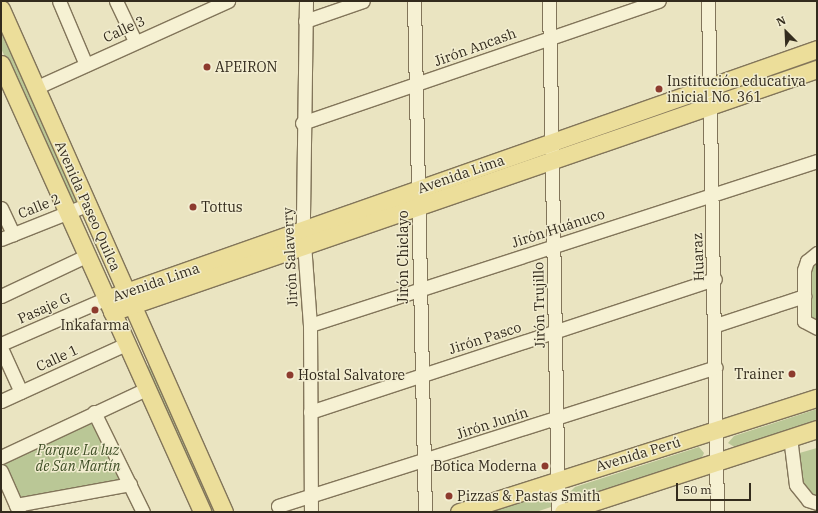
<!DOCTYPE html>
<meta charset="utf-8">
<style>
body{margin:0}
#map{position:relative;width:818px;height:513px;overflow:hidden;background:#eae4c1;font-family:"IBM Plex Serif",serif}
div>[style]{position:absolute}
.green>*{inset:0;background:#bac796}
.roads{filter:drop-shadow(1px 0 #82755a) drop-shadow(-1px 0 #82755a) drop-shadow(0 1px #82755a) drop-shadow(0 -1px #82755a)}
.minor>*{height:13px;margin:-6.5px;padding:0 6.5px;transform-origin:6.5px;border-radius:6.5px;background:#f6f1d3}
.major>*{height:17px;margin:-8.5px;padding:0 8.5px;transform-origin:8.5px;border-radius:8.5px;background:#ecde9a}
.dots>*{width:11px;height:11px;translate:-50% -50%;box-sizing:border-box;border:2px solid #f2edd0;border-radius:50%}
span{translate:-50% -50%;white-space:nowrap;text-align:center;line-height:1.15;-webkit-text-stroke:3px #f2edd0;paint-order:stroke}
.street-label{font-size:14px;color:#332b1d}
.poi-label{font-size:14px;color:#332b1d}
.left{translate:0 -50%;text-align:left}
.right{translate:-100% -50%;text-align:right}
.park-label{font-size:14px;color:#3e4e25;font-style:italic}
.frame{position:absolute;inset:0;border:2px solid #332b1d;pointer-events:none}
.north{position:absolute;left:766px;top:12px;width:40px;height:40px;-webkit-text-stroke:3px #f2edd0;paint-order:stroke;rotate:336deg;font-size:11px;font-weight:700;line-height:16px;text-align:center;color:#332b1d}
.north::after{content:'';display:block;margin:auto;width:14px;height:18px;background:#332b1d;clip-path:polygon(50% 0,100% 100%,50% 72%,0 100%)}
.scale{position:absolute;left:676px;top:483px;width:75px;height:18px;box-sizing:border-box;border:2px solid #332b1d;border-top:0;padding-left:5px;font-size:12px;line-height:14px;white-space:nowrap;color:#332b1d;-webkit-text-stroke:3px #f2edd0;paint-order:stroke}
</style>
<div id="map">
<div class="green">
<div style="clip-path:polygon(1px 18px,82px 202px,68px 205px,1px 48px)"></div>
<div style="clip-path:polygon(815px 261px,817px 261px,817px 322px,810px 321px,810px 269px)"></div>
<div style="clip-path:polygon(153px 364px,219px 512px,206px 512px,142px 368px)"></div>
<div style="clip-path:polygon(817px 409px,817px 422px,736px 448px,728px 443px,734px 436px)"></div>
<div style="clip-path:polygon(94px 417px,121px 478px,116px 482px,20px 498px,3px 461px)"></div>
<div style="clip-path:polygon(699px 447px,704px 453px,701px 460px,577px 498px,568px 494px,575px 487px)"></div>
<div style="clip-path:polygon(817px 448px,817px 500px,806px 493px,797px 477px,796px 454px)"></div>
<div style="clip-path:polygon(547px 494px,552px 500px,551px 507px,536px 512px,491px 512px)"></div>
</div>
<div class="roads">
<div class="minor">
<div style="left:59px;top:1px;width:69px;rotate:67.1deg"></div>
<div style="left:116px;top:1px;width:44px;rotate:64.6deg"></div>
<div style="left:306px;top:1px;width:229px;rotate:90.8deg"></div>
<div style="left:303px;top:230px;width:95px;rotate:85.8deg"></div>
<div style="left:310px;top:325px;width:187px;rotate:89.7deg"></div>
<div style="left:414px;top:1px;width:511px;rotate:88.77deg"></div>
<div style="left:549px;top:1px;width:511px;rotate:88.99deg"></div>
<div style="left:708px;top:1px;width:511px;rotate:88.99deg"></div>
<div style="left:305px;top:21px;width:61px;rotate:-19deg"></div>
<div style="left:35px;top:88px;width:212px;rotate:-24.3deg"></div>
<div style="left:302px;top:123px;width:377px;rotate:-18.9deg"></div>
<div style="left:1px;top:208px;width:29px;rotate:65deg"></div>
<div style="left:1px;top:239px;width:95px;rotate:-21.7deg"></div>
<div style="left:817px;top:253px;width:13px;rotate:141deg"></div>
<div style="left:807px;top:261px;width:9px;rotate:108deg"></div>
<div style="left:804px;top:270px;width:51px;rotate:90deg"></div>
<div style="left:804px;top:321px;width:15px;rotate:28deg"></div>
<div style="left:1px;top:296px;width:94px;rotate:-25.2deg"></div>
<div style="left:310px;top:325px;width:533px;rotate:-17.92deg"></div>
<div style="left:716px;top:325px;width:93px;rotate:-18.2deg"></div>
<div style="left:1px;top:344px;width:108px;rotate:-23.5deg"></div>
<div style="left:1px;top:348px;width:48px;rotate:65.6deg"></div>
<div style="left:1px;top:401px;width:137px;rotate:-24.5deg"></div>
<div style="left:94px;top:412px;width:111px;rotate:63.9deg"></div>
<div style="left:310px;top:412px;width:426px;rotate:-18.2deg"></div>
<div style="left:790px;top:437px;width:48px;rotate:82.9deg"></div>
<div style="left:796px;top:485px;width:19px;rotate:51deg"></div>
<div style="left:808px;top:500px;width:9px;rotate:18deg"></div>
<div style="left:1px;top:457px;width:160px;rotate:-25.1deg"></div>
<div style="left:1px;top:471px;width:45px;rotate:66.3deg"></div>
<div style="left:16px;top:505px;width:116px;rotate:-10.4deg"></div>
<div style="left:278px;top:506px;width:459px;rotate:-17.6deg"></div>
</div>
<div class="major">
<div style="left:1px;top:9px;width:550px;rotate:66.09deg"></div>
<div style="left:1px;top:64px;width:491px;rotate:65.8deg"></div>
<div style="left:106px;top:299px;width:754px;rotate:-19.37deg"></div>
<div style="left:112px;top:312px;width:746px;rotate:-19.02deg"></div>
<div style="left:459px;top:512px;width:376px;rotate:-17.7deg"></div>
<div style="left:563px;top:512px;width:267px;rotate:-18.1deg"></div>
</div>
</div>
<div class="dots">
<div style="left:207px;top:67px;background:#8d3b2e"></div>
<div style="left:659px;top:89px;background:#8d3b2e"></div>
<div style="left:193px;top:207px;background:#8d3b2e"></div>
<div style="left:95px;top:310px;background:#8d3b2e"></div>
<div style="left:792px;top:374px;background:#8d3b2e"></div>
<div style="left:290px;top:375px;background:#8d3b2e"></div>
<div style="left:545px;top:466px;background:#8d3b2e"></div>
<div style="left:449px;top:496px;background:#8d3b2e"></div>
</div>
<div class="street-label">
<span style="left:124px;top:29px;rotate:-25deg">Calle 3</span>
<span style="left:475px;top:47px;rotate:-20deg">Jirón Ancash</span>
<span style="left:461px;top:174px;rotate:-19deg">Avenida Lima</span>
<span style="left:39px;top:206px;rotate:-22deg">Calle 2</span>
<span style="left:88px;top:206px;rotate:66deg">Avenida Paseo Quilca</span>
<span style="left:558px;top:228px;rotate:-18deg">Jirón Huánuco</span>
<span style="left:290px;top:257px;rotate:-93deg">Jirón Salaverry</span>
<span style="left:403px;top:257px;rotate:-90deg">Jirón Chiclayo</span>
<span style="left:698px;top:257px;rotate:-92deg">Huaraz</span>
<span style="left:156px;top:282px;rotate:-19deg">Avenida Lima</span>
<span style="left:539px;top:305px;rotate:-91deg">Jirón Trujillo</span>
<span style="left:44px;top:308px;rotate:-24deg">Pasaje G</span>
<span style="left:485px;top:338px;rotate:-18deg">Jirón Pasco</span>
<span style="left:57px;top:358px;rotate:-25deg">Calle 1</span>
<span style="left:492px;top:423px;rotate:-18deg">Jirón Junín</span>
<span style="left:638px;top:454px;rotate:-17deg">Avenida Perú</span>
</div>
<div class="poi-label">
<span class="left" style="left:215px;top:67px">APEIRON</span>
<span class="left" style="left:667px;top:89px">Institución educativa<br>inicial No. 361</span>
<span class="left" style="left:201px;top:207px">Tottus</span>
<span style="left:95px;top:325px">Inkafarma</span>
<span class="right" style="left:784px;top:374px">Trainer</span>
<span class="left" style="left:298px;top:375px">Hostal Salvatore</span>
<span class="right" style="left:537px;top:466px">Botica Moderna</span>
<span class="left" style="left:457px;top:496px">Pizzas &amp; Pastas Smith</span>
</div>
<div class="park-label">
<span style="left:78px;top:458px">Parque La luz<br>de San Martín</span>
</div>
<div class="frame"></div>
<div class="north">N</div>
<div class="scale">50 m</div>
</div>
